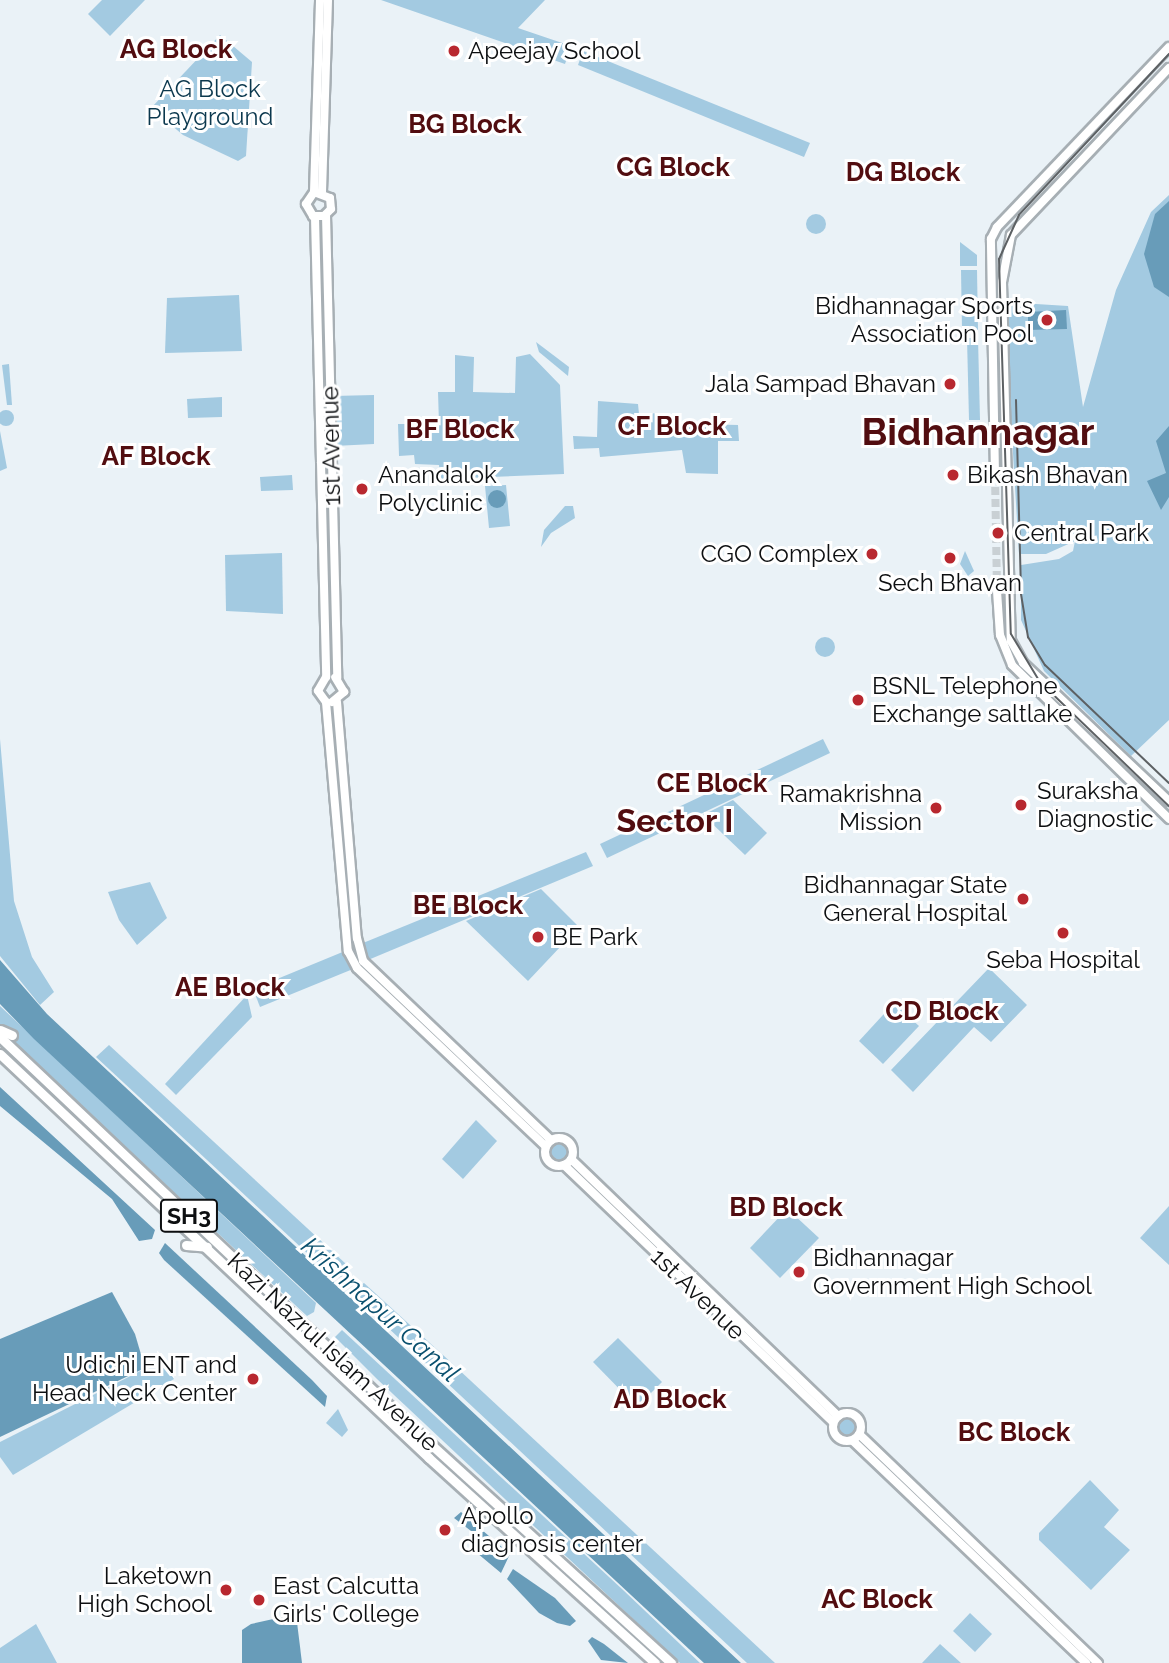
<!DOCTYPE html>
<style>
body{margin:0}
#map{position:relative;width:1169px;height:1663px;overflow:hidden;background:#eaf2f7;font-family:Raleway,sans-serif}
div>[style]{position:absolute}
.green>*{inset:0;background:#a3cae1}
.round{border-radius:50%}
.water>*{inset:0;background:#689cb9}
.secondary-tunnel>*{height:8px;margin-top:-4px;transform-origin:0;background:repeating-linear-gradient(90deg,#c9d0d4 0 8px,transparent 0 12px)}
.roads{filter:drop-shadow(2px 0 #a7afb4) drop-shadow(-2px 0 #a7afb4) drop-shadow(0 2px #a7afb4) drop-shadow(0 -2px #a7afb4)}
.secondary>*{height:8px;margin:-4px;padding:0 4px;transform-origin:4px;border-radius:4px;background:#fff}
.secondary>.ring{margin:-4px;padding:0;box-sizing:content-box;background:none;border:8px solid #fff;border-radius:50%}
.primary>*{height:9px;margin:-4.5px;padding:0 4.5px;transform-origin:4.5px;border-radius:4.5px;background:#fff}
.rail>*{height:2px;margin:-1px;padding:0 1px;transform-origin:1px;border-radius:1px;background:#5d6164}
.dots>*{width:19px;height:19px;translate:-50% -50%;box-sizing:border-box;border:4px solid #fff;border-radius:50%}
span{translate:-50% -50%;white-space:nowrap;text-align:center;line-height:1.15;-webkit-text-stroke:6px #fff;paint-order:stroke}
.shield-label span{padding:2px 5px;background:#fff;border:2px solid;border-radius:5px;-webkit-text-stroke-width:0}
.shield-label{font-size:23px;color:#0d0f11;font-weight:700}
.poi-label{font-size:24px;color:#0d0f11}
.left{translate:0 -50%;text-align:left}
.right{translate:-100% -50%;text-align:right}
.park-label{font-size:24px;color:#0b384e}
.street-label{font-size:24px;color:#0d0f11}
.neighbourhood-label{font-size:26px;color:#520d10;font-weight:700}
.water-label{font-size:26px;color:#0a506e;font-style:italic}
.district-label{font-size:32px;color:#520d10;font-weight:700}
.town-label{font-size:38px;color:#520d10;font-weight:700}
</style>
<div id="map">
<div class="green">
<div style="clip-path:polygon(102px 0,145px 0,110px 36px,88px 14px)"></div>
<div style="clip-path:polygon(381px 0,545px 0,518px 28px,571px 46px,565px 64px)"></div>
<div style="clip-path:polygon(220px 35px,252px 62px,246px 156px,238px 161px,183px 135px,151px 108px)"></div>
<div style="clip-path:polygon(583px 51px,810px 143px,804px 157px,578px 65px)"></div>
<div style="clip-path:polygon(1169px 195px,1169px 720px,1131px 756px,1044px 671px,1021px 620px,1021px 565px,1059px 559px,1073px 551px,1075px 541px,1046px 554px,1019px 554px,1004px 302px,1068px 306px,1083px 407px,1116px 290px,1151px 212px)"></div>
<div class="round" style="left:806px;top:214px;width:20px;height:20px"></div>
<div style="clip-path:polygon(960px 242px,977px 255px,977px 266px,960px 266px)"></div>
<div style="clip-path:polygon(961px 270px,977px 270px,978px 330px,962px 330px)"></div>
<div style="clip-path:polygon(239px 295px,242px 351px,165px 353px,167px 298px)"></div>
<div style="clip-path:polygon(967px 338px,978px 338px,980px 420px,969px 420px)"></div>
<div style="clip-path:polygon(536px 342px,569px 367px,568px 376px,539px 352px)"></div>
<div style="clip-path:polygon(530px 354px,560px 385px,564px 474px,440px 479px,439px 465px,415px 464px,414px 455px,399px 456px,398px 424px,439px 424px,438px 392px,455px 392px,455px 355px,474px 357px,473px 392px,515px 393px,516px 357px)"></div>
<div style="clip-path:polygon(9px 364px,12px 405px,7px 405px,2px 365px)"></div>
<div style="clip-path:polygon(374px 395px,374px 444px,334px 446px,333px 396px)"></div>
<div style="clip-path:polygon(222px 397px,222px 417px,188px 418px,187px 399px)"></div>
<div style="clip-path:polygon(598px 401px,638px 404px,639px 414px,660px 413px,659px 423px,738px 425px,739px 441px,718px 441px,718px 474px,686px 473px,682px 450px,600px 457px,599px 448px,574px 449px,573px 436px,597px 437px)"></div>
<div class="round" style="left:-2px;top:410px;width:16px;height:16px"></div>
<div style="clip-path:polygon(0 431px,7px 468px,0 471px)"></div>
<div style="clip-path:polygon(292px 475px,293px 490px,261px 491px,260px 477px)"></div>
<div style="clip-path:polygon(506px 485px,510px 526px,489px 528px,485px 486px)"></div>
<div style="clip-path:polygon(565px 506px,573px 506px,575px 518px,551px 533px,541px 547px,544px 530px)"></div>
<div style="clip-path:polygon(965px 551px,974px 571px,968px 576px,960px 564px)"></div>
<div style="clip-path:polygon(282px 553px,283px 614px,226px 611px,225px 555px)"></div>
<div class="round" style="left:815px;top:637px;width:20px;height:20px"></div>
<div style="clip-path:polygon(0 739px,14px 901px,32px 957px,54px 992px,40px 1005px,0 956px)"></div>
<div style="clip-path:polygon(823px 739px,830px 753px,607px 858px,600px 844px)"></div>
<div style="clip-path:polygon(733px 800px,767px 833px,745px 855px,703px 815px)"></div>
<div style="clip-path:polygon(586px 852px,593px 866px,368px 960px,363px 943px)"></div>
<div style="clip-path:polygon(150px 882px,167px 918px,137px 945px,119px 920px,108px 892px)"></div>
<div style="clip-path:polygon(541px 889px,579px 927px,528px 981px,466px 921px)"></div>
<div style="clip-path:polygon(345px 951px,353px 969px,260px 1007px,253px 989px)"></div>
<div style="clip-path:polygon(989px 968px,1027px 1005px,991px 1042px,974px 1027px,913px 1092px,891px 1070px)"></div>
<div style="clip-path:polygon(247px 995px,252px 1017px,176px 1095px,165px 1084px)"></div>
<div style="clip-path:polygon(894px 1003px,919px 1026px,883px 1064px,859px 1041px)"></div>
<div style="clip-path:polygon(0 1006px,316px 1303px,314px 1312px,307px 1316px,0 1031px)"></div>
<div style="clip-path:polygon(109px 1045px,346px 1264px,343px 1276px,335px 1279px,96px 1057px)"></div>
<div style="clip-path:polygon(476px 1120px,497px 1141px,463px 1179px,442px 1159px)"></div>
<div class="round" style="left:549px;top:1143px;width:18px;height:18px"></div>
<div style="clip-path:polygon(1169px 1206px,1169px 1265px,1140px 1238px)"></div>
<div style="clip-path:polygon(784px 1212px,792px 1213px,819px 1238px,780px 1278px,750px 1248px)"></div>
<div style="clip-path:polygon(364px 1283px,443px 1355px,775px 1663px,747px 1663px,354px 1296px,355px 1288px)"></div>
<div style="clip-path:polygon(342px 1330px,622px 1589px,700px 1663px,680px 1663px,377px 1379px,335px 1337px)"></div>
<div style="clip-path:polygon(618px 1338px,662px 1382px,637px 1407px,593px 1362px)"></div>
<div style="clip-path:polygon(164px 1359px,174px 1379px,13px 1475px,0 1457px,0 1442px)"></div>
<div style="clip-path:polygon(338px 1409px,348px 1430px,342px 1437px,326px 1423px)"></div>
<div class="round" style="left:837px;top:1417px;width:20px;height:20px"></div>
<div style="clip-path:polygon(1090px 1480px,1119px 1510px,1104px 1527px,1130px 1550px,1091px 1590px,1039px 1540px,1039px 1533px)"></div>
<div style="clip-path:polygon(970px 1613px,992px 1634px,975px 1652px,953px 1631px)"></div>
<div style="clip-path:polygon(36px 1624px,57px 1663px,0 1663px,0 1648px)"></div>
<div style="clip-path:polygon(940px 1644px,961px 1663px,922px 1663px)"></div>
</div>
<div class="water">
<div style="clip-path:polygon(1169px 201px,1169px 297px,1154px 287px,1144px 254px,1155px 214px)"></div>
<div style="clip-path:polygon(1066px 310px,1067px 329px,1028px 330px,1028px 312px)"></div>
<div style="clip-path:polygon(1169px 426px,1169px 497px,1161px 510px,1147px 481px,1166px 473px,1156px 441px)"></div>
<div class="round" style="left:488px;top:490px;width:18px;height:18px"></div>
<div style="clip-path:polygon(0 960px,47px 1014px,741px 1663px,704px 1663px,34px 1039px,0 1004px)"></div>
<div style="clip-path:polygon(0 1087px,155px 1230px,152px 1239px,139px 1241px,112px 1199px,0 1106px)"></div>
<div style="clip-path:polygon(165px 1243px,312px 1380px,327px 1396px,325px 1407px,164px 1260px,159px 1253px)"></div>
<div style="clip-path:polygon(112px 1292px,135px 1334px,145px 1368px,0 1437px,0 1339px)"></div>
<div style="clip-path:polygon(461px 1512px,510px 1554px,501px 1573px,477px 1553px,475px 1534px,454px 1518px)"></div>
<div style="clip-path:polygon(513px 1569px,555px 1598px,576px 1621px,570px 1626px,557px 1623px,539px 1613px,507px 1579px)"></div>
<div style="clip-path:polygon(296px 1614px,302px 1663px,242px 1663px,242px 1630px,251px 1624px)"></div>
<div style="clip-path:polygon(592px 1637px,604px 1644px,628px 1663px,601px 1660px,588px 1641px)"></div>
</div>
<div class="secondary-tunnel">
<div style="left:995px;top:475px;width:116px;rotate:89deg"></div>
</div>
<div class="roads">
<div class="secondary">
<div style="left:1169px;top:68px;width:230px;rotate:133.4deg"></div>
<div style="left:1011px;top:235px;width:48px;rotate:100.8deg"></div>
<div style="left:1002px;top:282px;width:359px;rotate:88.6deg"></div>
<div style="left:1011px;top:641px;width:25px;rotate:61deg"></div>
<div style="left:1023px;top:663px;width:201px;rotate:43.4deg"></div>
<div style="left:322px;top:191px;width:191px;rotate:-88.2deg"></div>
<div style="left:314px;top:192px;width:17px;rotate:21deg"></div>
<div style="left:330px;top:198px;width:11px;rotate:85deg"></div>
<div style="left:331px;top:209px;width:10px;rotate:135deg"></div>
<div style="left:324px;top:216px;width:11px;rotate:180deg"></div>
<div style="left:313px;top:216px;width:14px;rotate:-120deg"></div>
<div style="left:306px;top:204px;width:14px;rotate:-56deg"></div>
<div style="left:314px;top:192px;width:192px;rotate:-88.2deg"></div>
<div style="left:326px;top:215px;width:463px;rotate:88.6deg"></div>
<div style="left:315px;top:217px;width:460px;rotate:88.6deg"></div>
<div style="left:326px;top:677px;width:16px;rotate:120deg"></div>
<div style="left:318px;top:691px;width:14px;rotate:54deg"></div>
<div style="left:326px;top:702px;width:250px;rotate:85deg"></div>
<div style="left:348px;top:951px;width:19px;rotate:62deg"></div>
<div style="left:357px;top:968px;width:260px;rotate:43.4deg"></div>
<div style="left:995px;top:475px;width:236px;rotate:-91deg"></div>
<div style="left:991px;top:239px;width:13px;rotate:-63deg"></div>
<div style="left:997px;top:227px;width:249px;rotate:-46.3deg"></div>
<div style="left:997px;top:591px;width:44px;rotate:86.1deg"></div>
<div style="left:1000px;top:635px;width:32px;rotate:68deg"></div>
<div style="left:1012px;top:665px;width:220px;rotate:44.4deg"></div>
<div style="left:332px;top:702px;width:16px;rotate:-40deg"></div>
<div style="left:344px;top:692px;width:17px;rotate:-121deg"></div>
<div style="left:337px;top:702px;width:237px;rotate:85.2deg"></div>
<div style="left:357px;top:938px;width:24px;rotate:75deg"></div>
<div style="left:363px;top:961px;width:260px;rotate:43.6deg"></div>
<div class="ring" style="left:545px;top:1138px;width:20px;height:20px"></div>
<div style="left:571px;top:1159px;width:371px;rotate:43.9deg"></div>
<div style="left:564px;top:1165px;width:372px;rotate:43.7deg"></div>
<div class="ring" style="left:833px;top:1413px;width:20px;height:20px"></div>
<div style="left:859px;top:1434px;width:331px;rotate:43.8deg"></div>
<div style="left:853px;top:1441px;width:322px;rotate:43.6deg"></div>
</div>
<div class="primary">
<div style="left:0;top:1030px;width:13px;rotate:23deg"></div>
<div style="left:0;top:1037px;width:554px;rotate:43.46deg"></div>
<div style="left:402px;top:1418px;width:364px;rotate:42.3deg"></div>
<div style="left:0;top:1054px;width:589px;rotate:43.28deg"></div>
<div style="left:429px;top:1458px;width:305px;rotate:42.2deg"></div>
<div style="left:186px;top:1245px;width:21px;rotate:5deg"></div>
</div>
</div>
<div class="rail">
<div style="left:1169px;top:54px;width:220px;rotate:133deg"></div>
<div style="left:1019px;top:215px;width:48px;rotate:114.4deg"></div>
<div style="left:999px;top:259px;width:375px;rotate:88.2deg"></div>
<div style="left:1011px;top:634px;width:56px;rotate:58.9deg"></div>
<div style="left:1040px;top:682px;width:179px;rotate:43.9deg"></div>
<div style="left:1016px;top:400px;width:194px;rotate:88.5deg"></div>
<div style="left:1021px;top:594px;width:44px;rotate:80.8deg"></div>
<div style="left:1028px;top:637px;width:33px;rotate:59deg"></div>
<div style="left:1045px;top:665px;width:171px;rotate:43.6deg"></div>
</div>
<div class="dots">
<div style="left:454px;top:51px;background:#b8282f"></div>
<div style="left:1047px;top:320px;background:#b8282f"></div>
<div style="left:950px;top:384px;background:#b8282f"></div>
<div style="left:953px;top:475px;background:#b8282f"></div>
<div style="left:362px;top:489px;background:#b8282f"></div>
<div style="left:998px;top:533px;background:#b8282f"></div>
<div style="left:872px;top:554px;background:#b8282f"></div>
<div style="left:950px;top:558px;background:#b8282f"></div>
<div style="left:858px;top:700px;background:#b8282f"></div>
<div style="left:1021px;top:805px;background:#b8282f"></div>
<div style="left:936px;top:808px;background:#b8282f"></div>
<div style="left:1023px;top:899px;background:#b8282f"></div>
<div style="left:1063px;top:933px;background:#b8282f"></div>
<div style="left:538px;top:937px;background:#b8282f"></div>
<div style="left:799px;top:1272px;background:#b8282f"></div>
<div style="left:253px;top:1379px;background:#b8282f"></div>
<div style="left:445px;top:1530px;background:#b8282f"></div>
<div style="left:226px;top:1590px;background:#b8282f"></div>
<div style="left:259px;top:1600px;background:#b8282f"></div>
</div>
<div class="shield-label">
<span style="left:189px;top:1216px">SH3</span>
</div>
<div class="poi-label">
<span class="left" style="left:468px;top:51px">Apeejay School</span>
<span class="right" style="left:1033px;top:320px">Bidhannagar Sports<br>Association Pool</span>
<span class="right" style="left:936px;top:384px">Jala Sampad Bhavan</span>
<span class="left" style="left:378px;top:489px">Anandalok<br>Polyclinic</span>
<span class="left" style="left:967px;top:475px">Bikash Bhavan</span>
<span class="left" style="left:1014px;top:533px">Central Park</span>
<span class="right" style="left:858px;top:554px">CGO Complex</span>
<span style="left:950px;top:583px">Sech Bhavan</span>
<span class="left" style="left:872px;top:700px">BSNL Telephone<br>Exchange saltlake</span>
<span class="left" style="left:1037px;top:805px">Suraksha<br>Diagnostic</span>
<span class="right" style="left:922px;top:808px">Ramakrishna<br>Mission</span>
<span class="right" style="left:1007px;top:899px">Bidhannagar State<br>General Hospital</span>
<span class="left" style="left:552px;top:937px">BE Park</span>
<span style="left:1063px;top:960px">Seba Hospital</span>
<span class="left" style="left:813px;top:1272px">Bidhannagar<br>Government High School</span>
<span class="right" style="left:237px;top:1379px">Udichi ENT and<br>Head Neck Center</span>
<span class="left" style="left:461px;top:1530px">Apollo<br>diagnosis center</span>
<span class="right" style="left:212px;top:1590px">Laketown<br>High School</span>
<span class="left" style="left:273px;top:1600px">East Calcutta<br>Girls' College</span>
</div>
<div class="park-label">
<span style="left:210px;top:103px">AG Block<br>Playground</span>
</div>
<div class="street-label">
<span style="left:331px;top:446px;rotate:-91deg">1st Avenue</span>
<span style="left:698px;top:1294px;rotate:44deg">1st Avenue</span>
<span style="left:333px;top:1352px;rotate:43deg">Kazi Nazrul Islam Avenue</span>
</div>
<div class="neighbourhood-label">
<span style="left:176px;top:50px">AG Block</span>
<span style="left:465px;top:125px">BG Block</span>
<span style="left:673px;top:168px">CG Block</span>
<span style="left:903px;top:173px">DG Block</span>
<span style="left:672px;top:427px">CF Block</span>
<span style="left:460px;top:430px">BF Block</span>
<span style="left:156px;top:457px">AF Block</span>
<span style="left:712px;top:784px">CE Block</span>
<span style="left:468px;top:906px">BE Block</span>
<span style="left:230px;top:988px">AE Block</span>
<span style="left:942px;top:1012px">CD Block</span>
<span style="left:786px;top:1208px">BD Block</span>
<span style="left:670px;top:1400px">AD Block</span>
<span style="left:1014px;top:1433px">BC Block</span>
<span style="left:877px;top:1600px">AC Block</span>
</div>
<div class="water-label">
<span style="left:380px;top:1310px;rotate:42deg">Krishnapur Canal</span>
</div>
<div class="district-label">
<span style="left:675px;top:821px">Sector I</span>
</div>
<div class="town-label">
<span style="left:978px;top:432px">Bidhannagar</span>
</div>
</div>
